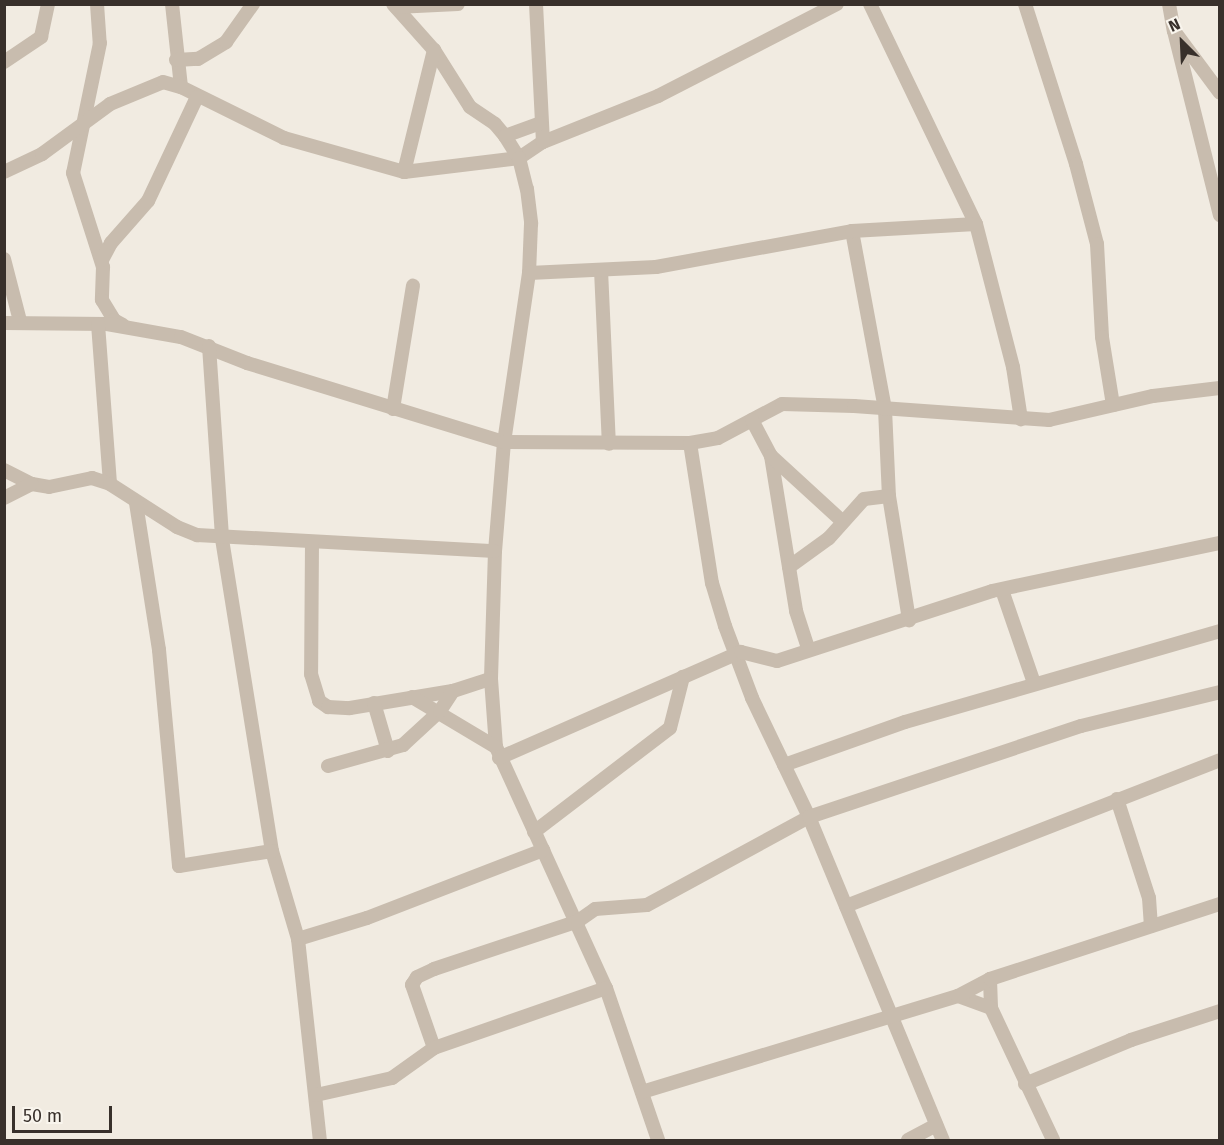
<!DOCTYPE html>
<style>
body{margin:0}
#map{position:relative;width:1224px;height:1145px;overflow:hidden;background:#f1ebe1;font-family:"Fira Sans",sans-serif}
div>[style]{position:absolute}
.minor>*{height:14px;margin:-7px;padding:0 7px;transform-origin:7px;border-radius:7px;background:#c8bcae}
span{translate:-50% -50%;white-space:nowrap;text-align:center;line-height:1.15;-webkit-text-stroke:4.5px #f9f5ed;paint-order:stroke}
.frame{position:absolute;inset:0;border:6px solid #38302b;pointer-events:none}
.north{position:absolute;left:1152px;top:12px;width:60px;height:60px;-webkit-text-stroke:4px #f9f5ed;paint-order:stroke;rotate:336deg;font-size:16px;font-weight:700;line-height:24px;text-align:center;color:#38302b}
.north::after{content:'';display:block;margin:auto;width:21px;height:27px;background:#38302b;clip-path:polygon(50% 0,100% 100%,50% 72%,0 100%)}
.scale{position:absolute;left:12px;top:1106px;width:100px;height:27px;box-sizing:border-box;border:3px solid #38302b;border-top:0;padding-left:8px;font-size:18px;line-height:21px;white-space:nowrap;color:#38302b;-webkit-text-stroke:4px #f9f5ed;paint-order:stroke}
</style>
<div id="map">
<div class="minor">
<div style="left:97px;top:4px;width:39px;rotate:86deg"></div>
<div style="left:100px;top:43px;width:133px;rotate:101.7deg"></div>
<div style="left:73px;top:173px;width:99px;rotate:72.3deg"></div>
<div style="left:103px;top:267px;width:33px;rotate:92deg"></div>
<div style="left:102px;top:300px;width:23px;rotate:59deg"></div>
<div style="left:114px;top:320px;width:10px;rotate:29deg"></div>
<div style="left:172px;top:4px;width:83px;rotate:83.8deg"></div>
<div style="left:181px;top:87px;width:115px;rotate:26.3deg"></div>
<div style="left:284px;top:138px;width:125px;rotate:15.8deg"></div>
<div style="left:404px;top:172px;width:116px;rotate:-6.9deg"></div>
<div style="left:519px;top:158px;width:29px;rotate:-34deg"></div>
<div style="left:543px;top:142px;width:124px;rotate:-21.8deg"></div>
<div style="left:658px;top:96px;width:201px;rotate:-27.2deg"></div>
<div style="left:393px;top:4px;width:62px;rotate:48.3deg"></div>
<div style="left:434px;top:50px;width:67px;rotate:57.7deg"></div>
<div style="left:470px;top:107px;width:30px;rotate:34deg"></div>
<div style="left:495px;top:124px;width:16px;rotate:50deg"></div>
<div style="left:505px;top:136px;width:26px;rotate:58deg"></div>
<div style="left:519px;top:158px;width:32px;rotate:76deg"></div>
<div style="left:527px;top:189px;width:35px;rotate:83deg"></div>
<div style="left:531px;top:224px;width:49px;rotate:92.3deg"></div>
<div style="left:529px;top:273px;width:171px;rotate:98.4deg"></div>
<div style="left:504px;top:442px;width:109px;rotate:94.7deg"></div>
<div style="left:495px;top:551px;width:128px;rotate:91.8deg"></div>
<div style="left:491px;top:679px;width:68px;rotate:85.8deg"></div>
<div style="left:496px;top:747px;width:265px;rotate:65.5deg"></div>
<div style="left:606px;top:988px;width:161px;rotate:71.1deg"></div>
<div style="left:536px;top:4px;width:138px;rotate:87.1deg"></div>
<div style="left:870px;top:4px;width:244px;rotate:64.3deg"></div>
<div style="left:976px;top:224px;width:148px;rotate:75.5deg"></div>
<div style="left:1013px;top:367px;width:53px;rotate:81.3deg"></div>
<div style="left:1025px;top:4px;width:168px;rotate:72.3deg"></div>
<div style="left:1076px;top:164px;width:83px;rotate:75.3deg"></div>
<div style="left:1097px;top:244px;width:93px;rotate:86.9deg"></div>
<div style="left:1102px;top:337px;width:69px;rotate:80.8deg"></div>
<div style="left:1169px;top:4px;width:27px;rotate:80deg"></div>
<div style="left:1174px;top:31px;width:77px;rotate:53.4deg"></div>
<div style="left:396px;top:7px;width:62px;rotate:-2.8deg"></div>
<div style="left:1174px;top:31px;width:190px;rotate:76deg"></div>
<div style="left:176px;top:60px;width:22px;rotate:-3deg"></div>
<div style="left:198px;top:59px;width:33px;rotate:-31deg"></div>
<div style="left:226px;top:42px;width:47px;rotate:-54.6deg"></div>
<div style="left:4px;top:62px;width:45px;rotate:-34deg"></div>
<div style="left:41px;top:37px;width:34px;rotate:-78deg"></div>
<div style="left:505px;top:136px;width:38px;rotate:-20deg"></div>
<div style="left:4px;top:172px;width:42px;rotate:-25.3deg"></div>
<div style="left:42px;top:154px;width:84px;rotate:-36.3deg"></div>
<div style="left:110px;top:104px;width:57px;rotate:-22.5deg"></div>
<div style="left:163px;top:82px;width:19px;rotate:16deg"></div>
<div style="left:404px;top:172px;width:126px;rotate:-76.2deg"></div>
<div style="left:852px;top:231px;width:181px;rotate:79.5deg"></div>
<div style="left:885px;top:409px;width:87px;rotate:87.4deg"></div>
<div style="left:889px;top:496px;width:126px;rotate:80.8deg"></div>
<div style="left:4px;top:259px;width:64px;rotate:75.5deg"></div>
<div style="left:102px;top:260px;width:19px;rotate:-62deg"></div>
<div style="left:111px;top:243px;width:56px;rotate:-48.6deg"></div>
<div style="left:148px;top:201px;width:115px;rotate:-64.8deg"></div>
<div style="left:601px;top:270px;width:174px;rotate:87.4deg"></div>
<div style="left:529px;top:273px;width:127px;rotate:-2.7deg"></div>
<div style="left:656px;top:267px;width:199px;rotate:-10.4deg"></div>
<div style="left:852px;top:231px;width:124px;rotate:-3.2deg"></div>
<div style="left:4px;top:323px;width:103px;rotate:0.6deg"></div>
<div style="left:107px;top:324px;width:75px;rotate:10deg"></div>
<div style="left:181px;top:337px;width:71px;rotate:21.5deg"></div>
<div style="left:247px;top:363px;width:269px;rotate:17.1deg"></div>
<div style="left:504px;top:442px;width:186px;rotate:0.3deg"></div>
<div style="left:690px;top:443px;width:28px;rotate:-10deg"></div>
<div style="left:718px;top:438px;width:72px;rotate:-28deg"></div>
<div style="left:782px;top:404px;width:72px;rotate:1.6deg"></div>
<div style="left:854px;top:406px;width:196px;rotate:4.1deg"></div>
<div style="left:1049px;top:420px;width:107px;rotate:-13deg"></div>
<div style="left:1153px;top:396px;width:67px;rotate:-6.8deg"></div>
<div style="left:98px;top:324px;width:160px;rotate:85.7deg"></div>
<div style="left:209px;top:346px;width:193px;rotate:86.1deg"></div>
<div style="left:222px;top:539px;width:316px;rotate:80.9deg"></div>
<div style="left:272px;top:851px;width:92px;rotate:73.5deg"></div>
<div style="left:298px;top:939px;width:202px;rotate:83.8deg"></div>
<div style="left:393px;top:409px;width:125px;rotate:-80.8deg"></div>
<div style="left:752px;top:420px;width:41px;rotate:62.2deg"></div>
<div style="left:771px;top:456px;width:157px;rotate:80.8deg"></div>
<div style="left:796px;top:611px;width:40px;rotate:72deg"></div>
<div style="left:690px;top:443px;width:142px;rotate:81.1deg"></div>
<div style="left:712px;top:583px;width:45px;rotate:73.2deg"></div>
<div style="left:725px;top:626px;width:77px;rotate:69.4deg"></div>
<div style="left:752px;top:698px;width:132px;rotate:64.4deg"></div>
<div style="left:809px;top:817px;width:350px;rotate:67.5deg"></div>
<div style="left:771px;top:456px;width:96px;rotate:42.5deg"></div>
<div style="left:4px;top:470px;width:31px;rotate:27deg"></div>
<div style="left:32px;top:484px;width:17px;rotate:10deg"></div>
<div style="left:49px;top:487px;width:44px;rotate:-11.8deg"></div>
<div style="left:92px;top:478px;width:19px;rotate:18deg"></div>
<div style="left:110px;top:484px;width:80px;rotate:32.7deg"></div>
<div style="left:177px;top:527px;width:22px;rotate:22deg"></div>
<div style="left:197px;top:535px;width:298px;rotate:3.1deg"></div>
<div style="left:4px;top:498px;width:31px;rotate:-27deg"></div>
<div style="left:136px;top:503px;width:149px;rotate:81.1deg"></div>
<div style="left:159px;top:650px;width:217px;rotate:84.7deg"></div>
<div style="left:179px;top:866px;width:94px;rotate:-9.2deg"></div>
<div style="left:312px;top:543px;width:131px;rotate:90.4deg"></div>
<div style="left:311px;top:674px;width:28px;rotate:73deg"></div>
<div style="left:319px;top:701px;width:11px;rotate:34deg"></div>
<div style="left:328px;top:707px;width:22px;rotate:3deg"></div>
<div style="left:350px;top:708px;width:104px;rotate:-9.4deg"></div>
<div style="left:453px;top:691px;width:40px;rotate:-18deg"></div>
<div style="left:789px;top:567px;width:49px;rotate:-35.9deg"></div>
<div style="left:829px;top:538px;width:52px;rotate:-48.1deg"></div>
<div style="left:864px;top:499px;width:25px;rotate:-7deg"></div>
<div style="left:1002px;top:590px;width:98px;rotate:71deg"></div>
<div style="left:412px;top:697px;width:98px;rotate:30.8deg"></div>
<div style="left:374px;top:703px;width:50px;rotate:73.7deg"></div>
<div style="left:499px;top:758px;width:264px;rotate:-23.7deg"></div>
<div style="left:741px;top:652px;width:37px;rotate:14deg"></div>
<div style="left:777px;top:661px;width:226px;rotate:-18deg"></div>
<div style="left:992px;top:591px;width:233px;rotate:-11.9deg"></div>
<div style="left:784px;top:765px;width:128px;rotate:-19.6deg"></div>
<div style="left:905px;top:722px;width:328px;rotate:-16.1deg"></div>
<div style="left:328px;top:766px;width:78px;rotate:-15.6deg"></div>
<div style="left:403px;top:745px;width:50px;rotate:-42.6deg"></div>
<div style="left:440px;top:711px;width:24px;rotate:-57deg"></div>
<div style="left:1117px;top:799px;width:104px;rotate:72.1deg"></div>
<div style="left:1149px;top:898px;width:28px;rotate:86deg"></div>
<div style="left:534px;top:832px;width:171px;rotate:-37.4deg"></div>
<div style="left:670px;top:728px;width:53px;rotate:-75.7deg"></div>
<div style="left:846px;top:906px;width:401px;rotate:-21.3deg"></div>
<div style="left:298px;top:939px;width:72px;rotate:-16.9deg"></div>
<div style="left:367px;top:918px;width:189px;rotate:-21.1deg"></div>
<div style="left:990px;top:979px;width:29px;rotate:88deg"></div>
<div style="left:991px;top:1008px;width:146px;rotate:64.8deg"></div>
<div style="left:958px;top:996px;width:35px;rotate:20deg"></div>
<div style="left:434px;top:1048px;width:67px;rotate:-109.2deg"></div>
<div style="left:412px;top:985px;width:9px;rotate:-58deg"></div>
<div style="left:417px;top:977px;width:19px;rotate:-25deg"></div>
<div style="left:434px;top:969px;width:152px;rotate:-18.4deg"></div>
<div style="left:578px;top:921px;width:21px;rotate:-35deg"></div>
<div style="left:595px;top:909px;width:52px;rotate:-4.4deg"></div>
<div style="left:647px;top:905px;width:184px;rotate:-28.5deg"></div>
<div style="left:809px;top:817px;width:287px;rotate:-18.5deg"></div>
<div style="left:1081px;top:726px;width:143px;rotate:-13.7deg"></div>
<div style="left:1025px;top:1084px;width:115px;rotate:-22.5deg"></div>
<div style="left:1131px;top:1040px;width:94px;rotate:-18deg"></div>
<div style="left:642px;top:1092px;width:330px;rotate:-16.9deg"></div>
<div style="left:958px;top:996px;width:36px;rotate:-28deg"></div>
<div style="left:990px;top:979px;width:242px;rotate:-18.1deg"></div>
<div style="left:316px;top:1095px;width:78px;rotate:-12.6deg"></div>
<div style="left:392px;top:1078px;width:52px;rotate:-35.5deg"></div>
<div style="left:434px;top:1048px;width:182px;rotate:-19.2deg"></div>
<div style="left:908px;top:1140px;width:32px;rotate:-28deg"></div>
</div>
<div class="frame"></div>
<div class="north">N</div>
<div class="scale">50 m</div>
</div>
